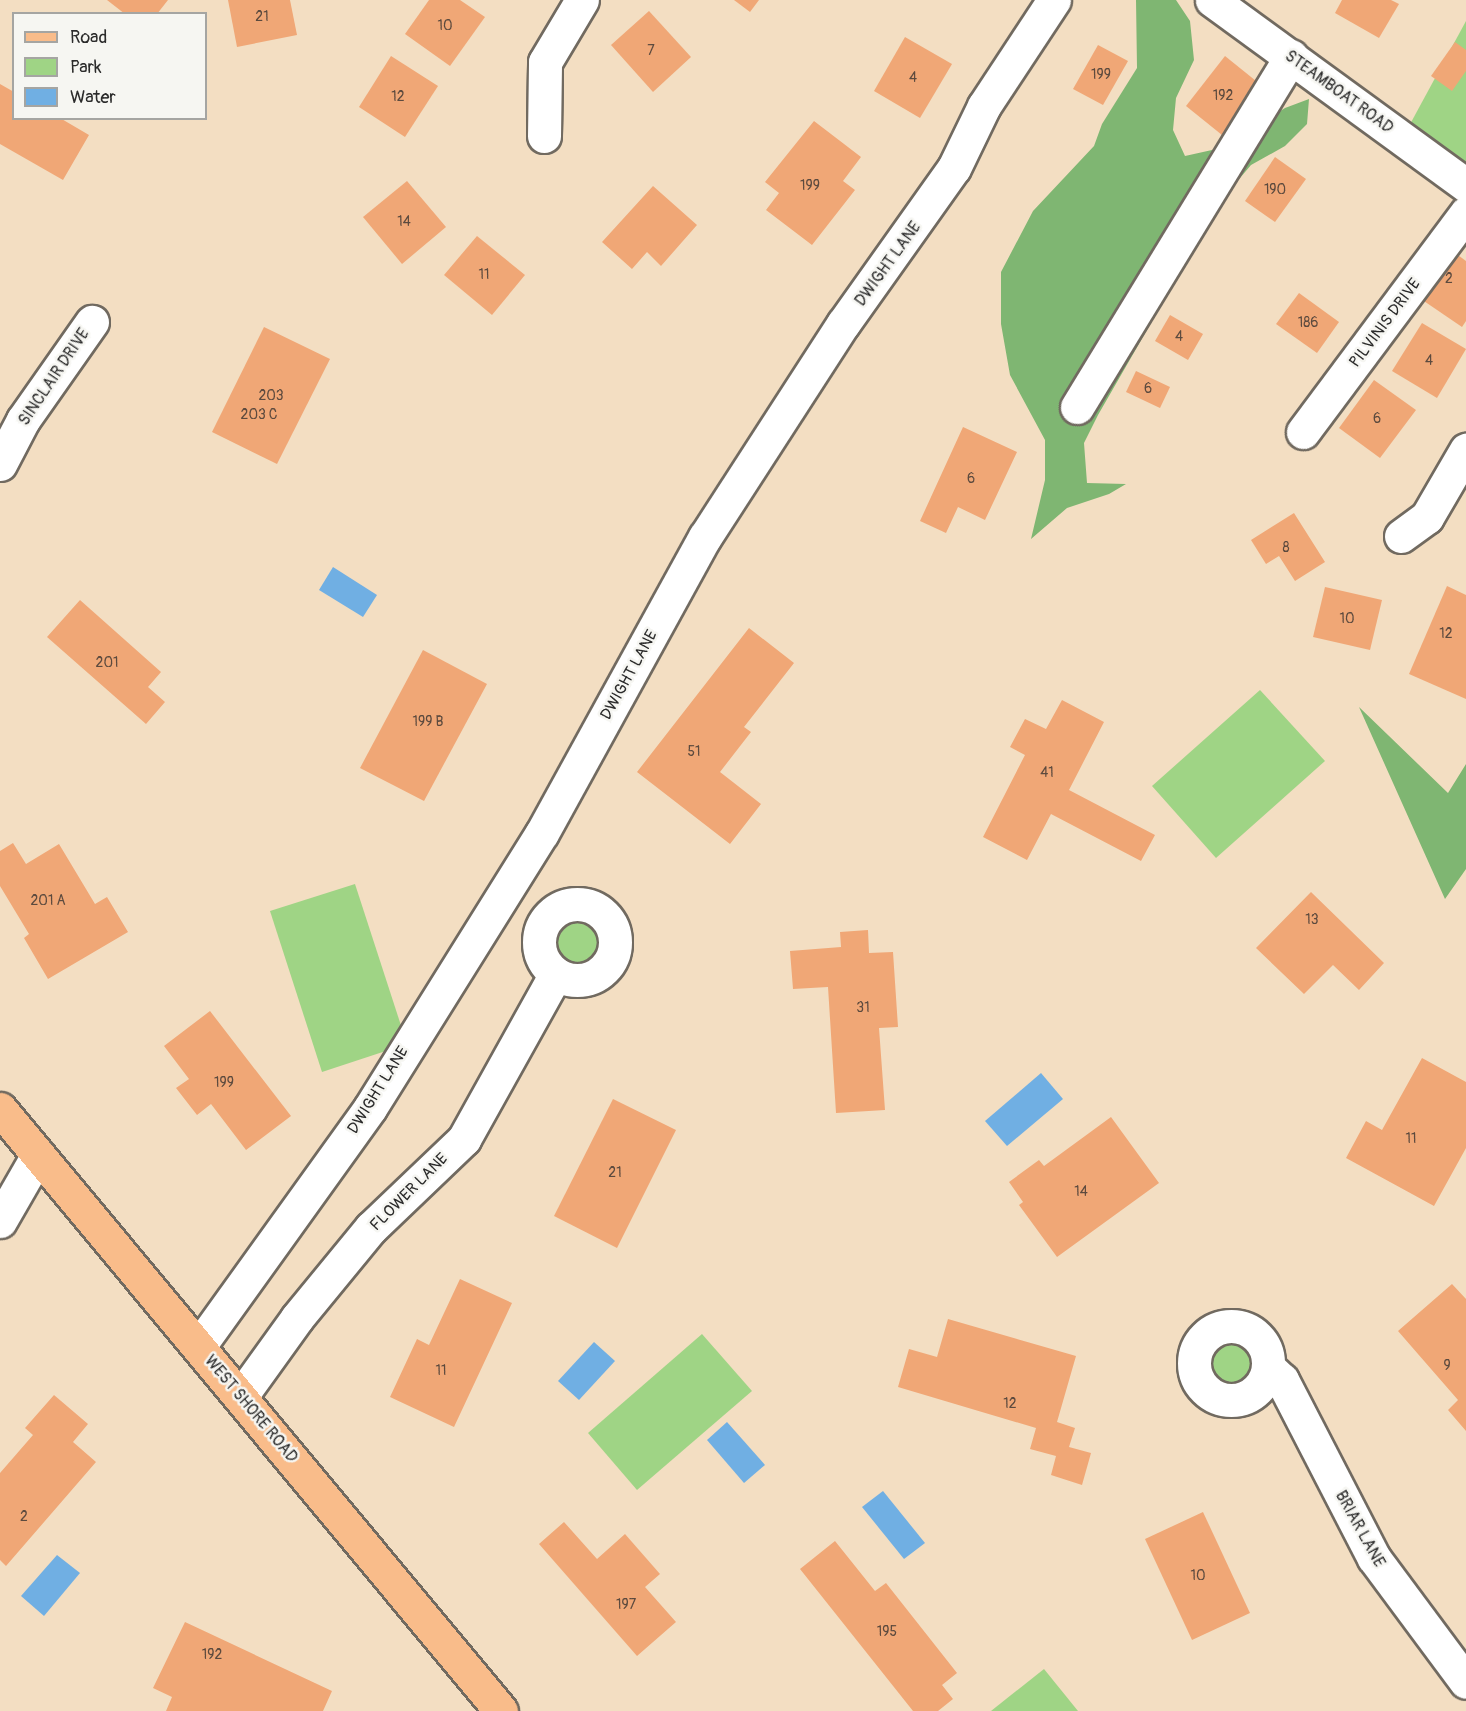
<!DOCTYPE html>
<style>
body{margin:0}
#map{position:relative;width:1466px;height:1711px;overflow:hidden;background:#f3dec2;font-family:Pangolin,sans-serif}
div>[style]{position:absolute}
.green>*{inset:0;background:#9fd485}
.round{border-radius:50%}
.forest>*{inset:0;background:#7fb672}
.water>*{inset:0;background:#70afe3}
.building>*{inset:0;background:#f0a776}
.roads{filter:drop-shadow(2px 0 #716a60) drop-shadow(-2px 0 #716a60) drop-shadow(0 2px #716a60) drop-shadow(0 -2px #716a60)}
.minor>*{height:33px;margin:-16.5px;padding:0 16.5px;transform-origin:16.5px;border-radius:16.5px;background:#fff}
.minor>.ring{margin:-16.5px;padding:0;box-sizing:content-box;background:none;border:33px solid #fff;border-radius:50%}
.major>*{height:33px;margin:-16.5px;padding:0 16.5px;transform-origin:16.5px;border-radius:16.5px;background:#f9bc8a}
span{translate:-50% -50%;white-space:nowrap;text-align:center;line-height:1.15;-webkit-text-stroke:5px #f6f6f2;paint-order:stroke}
.number-label{font-size:14px;color:#5c4a3e}
.number-label span{-webkit-text-stroke-width:0}
.street-label{font-size:16px;color:#2b2b2b}
.legend{position:absolute;left:12px;top:12px;width:195px;height:108px;box-sizing:border-box;background:#f6f6f2;border:2px solid #a5a5a2;margin:0;padding:8px 10px;list-style:none;font-size:18px;color:#2b2b2b}
.legend li{display:flex;align-items:center;gap:12px;height:30px}
.legend b{width:30px;border:2px solid #a5a5a2}
</style>
<div id="map">
<div class="green">
<div style="clip-path:polygon(1466px 21px,1466px 185px,1402px 139px)"></div>
<div style="clip-path:polygon(1260px 690px,1325px 761px,1216px 858px,1152px 786px)"></div>
<div style="clip-path:polygon(355px 884px,407px 1044px,322px 1072px,270px 911px)"></div>
<div class="round" style="left:548px;top:914px;width:56px;height:56px"></div>
<div style="clip-path:polygon(702px 1334px,752px 1391px,637px 1490px,588px 1433px)"></div>
<div class="round" style="left:1203px;top:1335px;width:56px;height:56px"></div>
<div style="clip-path:polygon(1044px 1669px,1078px 1711px,991px 1711px)"></div>
</div>
<div class="forest">
<div style="clip-path:polygon(1136px 0,1176px 0,1190px 21px,1194px 60px,1176px 98px,1173px 130px,1185px 156px,1221px 148px,1285px 108px,1309px 99px,1307px 124px,1285px 146px,1251px 165px,1223px 198px,1098px 415px,1084px 443px,1087px 483px,1126px 484px,1109px 494px,1067px 508px,1031px 539px,1045px 480px,1045px 440px,1010px 375px,1001px 324px,1001px 272px,1033px 211px,1094px 146px,1102px 124px,1137px 68px)"></div>
<div style="clip-path:polygon(1359px 707px,1448px 793px,1466px 764px,1466px 869px,1445px 899px)"></div>
</div>
<div class="water">
<div style="clip-path:polygon(333px 567px,377px 595px,363px 617px,319px 590px)"></div>
<div style="clip-path:polygon(1041px 1073px,1063px 1099px,1007px 1146px,985px 1121px)"></div>
<div style="clip-path:polygon(594px 1342px,615px 1361px,579px 1400px,558px 1381px)"></div>
<div style="clip-path:polygon(727px 1422px,765px 1465px,744px 1483px,707px 1440px)"></div>
<div style="clip-path:polygon(883px 1491px,925px 1543px,904px 1559px,862px 1507px)"></div>
<div style="clip-path:polygon(57px 1555px,80px 1573px,44px 1616px,21px 1596px)"></div>
</div>
<div class="building">
<div style="clip-path:polygon(107px 0,168px 0,157px 14px,125px 14px)"></div>
<div style="clip-path:polygon(228px 0,290px 0,297px 35px,237px 47px)"></div>
<div style="clip-path:polygon(429px 0,460px 0,485px 17px,450px 66px,405px 34px)"></div>
<div style="clip-path:polygon(734px 0,759px 0,750px 12px)"></div>
<div style="clip-path:polygon(1342px 0,1391px 0,1399px 4px,1379px 38px,1335px 13px)"></div>
<div style="clip-path:polygon(649px 11px,691px 57px,653px 92px,611px 45px)"></div>
<div style="clip-path:polygon(905px 37px,952px 64px,920px 118px,874px 91px)"></div>
<div style="clip-path:polygon(1455px 42px,1466px 50px,1466px 71px,1452px 91px,1431px 76px)"></div>
<div style="clip-path:polygon(1098px 45px,1128px 61px,1103px 105px,1073px 89px)"></div>
<div style="clip-path:polygon(391px 56px,438px 86px,405px 137px,359px 107px)"></div>
<div style="clip-path:polygon(1225px 56px,1261px 85px,1222px 135px,1186px 106px)"></div>
<div style="clip-path:polygon(0 84px,14px 92px,14px 118px,60px 118px,89px 135px,63px 180px,0 144px)"></div>
<div style="clip-path:polygon(814px 121px,861px 157px,843px 181px,855px 190px,812px 245px,766px 210px,779px 193px,765px 182px)"></div>
<div style="clip-path:polygon(1275px 157px,1306px 179px,1275px 222px,1245px 201px)"></div>
<div style="clip-path:polygon(407px 181px,446px 227px,402px 264px,363px 217px)"></div>
<div style="clip-path:polygon(653px 186px,697px 225px,661px 266px,647px 252px,632px 269px,602px 242px)"></div>
<div style="clip-path:polygon(477px 236px,525px 275px,492px 315px,444px 275px)"></div>
<div style="clip-path:polygon(1451px 250px,1466px 261px,1466px 321px,1462px 327px,1418px 297px)"></div>
<div style="clip-path:polygon(1299px 293px,1339px 322px,1317px 353px,1276px 324px)"></div>
<div style="clip-path:polygon(1170px 315px,1203px 334px,1188px 360px,1155px 341px)"></div>
<div style="clip-path:polygon(1422px 323px,1466px 349px,1437px 398px,1392px 371px)"></div>
<div style="clip-path:polygon(264px 327px,330px 359px,277px 464px,212px 432px)"></div>
<div style="clip-path:polygon(1136px 371px,1170px 387px,1160px 408px,1126px 392px)"></div>
<div style="clip-path:polygon(1374px 380px,1416px 410px,1380px 458px,1339px 428px)"></div>
<div style="clip-path:polygon(963px 427px,1017px 452px,985px 520px,958px 507px,946px 533px,920px 521px)"></div>
<div style="clip-path:polygon(1294px 513px,1325px 562px,1295px 581px,1279px 556px,1266px 564px,1251px 540px)"></div>
<div style="clip-path:polygon(1447px 586px,1466px 595px,1466px 699px,1409px 674px)"></div>
<div style="clip-path:polygon(1325px 587px,1382px 600px,1370px 650px,1313px 637px)"></div>
<div style="clip-path:polygon(80px 600px,161px 672px,148px 687px,165px 702px,146px 724px,47px 637px)"></div>
<div style="clip-path:polygon(749px 628px,794px 663px,744px 727px,751px 732px,720px 772px,761px 804px,730px 844px,637px 772px)"></div>
<div style="clip-path:polygon(423px 650px,487px 684px,424px 801px,360px 768px)"></div>
<div style="clip-path:polygon(1062px 700px,1104px 722px,1069px 790px,1155px 835px,1141px 861px,1051px 814px,1027px 860px,983px 837px,1025px 755px,1010px 747px,1025px 719px,1046px 729px)"></div>
<div style="clip-path:polygon(13px 843px,26px 864px,59px 844px,95px 904px,107px 897px,128px 932px,48px 979px,24px 938px,29px 934px,0 886px,0 851px)"></div>
<div style="clip-path:polygon(1311px 892px,1384px 963px,1359px 990px,1333px 965px,1304px 994px,1256px 948px)"></div>
<div style="clip-path:polygon(868px 930px,869px 953px,893px 952px,898px 1027px,879px 1028px,885px 1110px,836px 1113px,828px 987px,793px 989px,790px 951px,841px 947px,840px 932px)"></div>
<div style="clip-path:polygon(210px 1011px,291px 1116px,246px 1150px,211px 1104px,197px 1115px,176px 1088px,189px 1079px,164px 1046px)"></div>
<div style="clip-path:polygon(1422px 1058px,1466px 1082px,1466px 1148px,1434px 1206px,1346px 1158px,1366px 1121px,1382px 1130px)"></div>
<div style="clip-path:polygon(613px 1099px,676px 1130px,617px 1248px,554px 1216px)"></div>
<div style="clip-path:polygon(1111px 1117px,1159px 1183px,1057px 1257px,1019px 1205px,1023px 1202px,1009px 1182px,1039px 1160px,1044px 1166px)"></div>
<div style="clip-path:polygon(460px 1279px,512px 1303px,454px 1427px,390px 1397px,417px 1339px,429px 1345px)"></div>
<div style="clip-path:polygon(1452px 1284px,1466px 1299px,1466px 1431px,1448px 1410px,1458px 1400px,1398px 1331px)"></div>
<div style="clip-path:polygon(948px 1319px,1076px 1356px,1057px 1422px,1075px 1428px,1069px 1447px,1091px 1453px,1082px 1485px,1051px 1475px,1056px 1456px,1030px 1449px,1036px 1428px,898px 1387px,909px 1349px,937px 1357px)"></div>
<div style="clip-path:polygon(54px 1395px,88px 1424px,73px 1442px,96px 1462px,6px 1566px,0 1560px,0 1473px,33px 1435px,25px 1428px)"></div>
<div style="clip-path:polygon(1203px 1512px,1250px 1613px,1192px 1640px,1145px 1539px)"></div>
<div style="clip-path:polygon(564px 1522px,597px 1559px,625px 1534px,660px 1574px,645px 1587px,676px 1622px,637px 1656px,539px 1544px)"></div>
<div style="clip-path:polygon(835px 1541px,875px 1591px,886px 1583px,957px 1673px,942px 1685px,953px 1699px,938px 1711px,913px 1711px,800px 1569px)"></div>
<div style="clip-path:polygon(185px 1622px,332px 1691px,323px 1711px,166px 1711px,172px 1697px,153px 1688px)"></div>
</div>
<div class="roads">
<div class="minor">
<div style="left:1212px;top:0;width:314px;rotate:36.1deg"></div>
<div style="left:544px;top:136px;width:74px;rotate:-89.2deg"></div>
<div style="left:545px;top:62px;width:72px;rotate:-59.2deg"></div>
<div style="left:1077px;top:407px;width:411px;rotate:-58.6deg"></div>
<div style="left:1303px;top:432px;width:273px;rotate:-53.3deg"></div>
<div style="left:0;top:464px;width:50px;rotate:-62.4deg"></div>
<div style="left:23px;top:420px;width:120px;rotate:-54.9deg"></div>
<div style="left:1401px;top:536px;width:32px;rotate:-36deg"></div>
<div style="left:1427px;top:517px;width:78px;rotate:-59.8deg"></div>
<div class="ring" style="left:539px;top:904px;width:43px;height:43px"></div>
<div style="left:0;top:1221px;width:76px;rotate:-60.1deg"></div>
<div class="ring" style="left:1194px;top:1326px;width:41px;height:41px"></div>
<div style="left:199px;top:1346px;width:293px;rotate:-54.3deg"></div>
<div style="left:370px;top:1108px;width:324px;rotate:-58deg"></div>
<div style="left:542px;top:833px;width:338px;rotate:-61.2deg"></div>
<div style="left:705px;top:537px;width:254px;rotate:-57.1deg"></div>
<div style="left:843px;top:324px;width:191px;rotate:-54.6deg"></div>
<div style="left:954px;top:168px;width:69px;rotate:-64.2deg"></div>
<div style="left:984px;top:106px;width:127px;rotate:-56.6deg"></div>
<div style="left:1268px;top:1367px;width:19px;rotate:43deg"></div>
<div style="left:1282px;top:1380px;width:200px;rotate:62.7deg"></div>
<div style="left:1374px;top:1558px;width:154px;rotate:53.4deg"></div>
<div style="left:241px;top:1396px;width:96px;rotate:-54.3deg"></div>
<div style="left:297px;top:1318px;width:117px;rotate:-50.6deg"></div>
<div style="left:371px;top:1228px;width:129px;rotate:-43.7deg"></div>
<div style="left:464px;top:1139px;width:189px;rotate:-60.9deg"></div>
</div>
<div class="major">
<div style="left:0;top:1109px;width:783px;rotate:50.23deg"></div>
</div>
</div>
<div class="number-label">
<span style="left:262px;top:17px">21</span>
<span style="left:445px;top:26px">10</span>
<span style="left:651px;top:51px">7</span>
<span style="left:1101px;top:75px">199</span>
<span style="left:913px;top:78px">4</span>
<span style="left:1223px;top:96px">192</span>
<span style="left:398px;top:97px">12</span>
<span style="left:810px;top:186px">199</span>
<span style="left:1275px;top:190px">190</span>
<span style="left:404px;top:222px">14</span>
<span style="left:484px;top:275px">11</span>
<span style="left:1449px;top:279px">2</span>
<span style="left:1308px;top:323px">186</span>
<span style="left:1179px;top:337px">4</span>
<span style="left:1429px;top:361px">4</span>
<span style="left:1148px;top:389px">6</span>
<span style="left:271px;top:396px">203</span>
<span style="left:259px;top:415px">203 C</span>
<span style="left:1377px;top:419px">6</span>
<span style="left:971px;top:479px">6</span>
<span style="left:1286px;top:548px">8</span>
<span style="left:1347px;top:619px">10</span>
<span style="left:1446px;top:634px">12</span>
<span style="left:107px;top:663px">201</span>
<span style="left:428px;top:722px">199 B</span>
<span style="left:694px;top:752px">51</span>
<span style="left:1047px;top:773px">41</span>
<span style="left:48px;top:901px">201 A</span>
<span style="left:1312px;top:920px">13</span>
<span style="left:863px;top:1008px">31</span>
<span style="left:224px;top:1083px">199</span>
<span style="left:1411px;top:1139px">11</span>
<span style="left:615px;top:1173px">21</span>
<span style="left:1081px;top:1192px">14</span>
<span style="left:1447px;top:1366px">9</span>
<span style="left:441px;top:1371px">11</span>
<span style="left:1010px;top:1404px">12</span>
<span style="left:24px;top:1517px">2</span>
<span style="left:1198px;top:1576px">10</span>
<span style="left:626px;top:1605px">197</span>
<span style="left:887px;top:1632px">195</span>
<span style="left:212px;top:1655px">192</span>
</div>
<div class="street-label">
<span style="left:1339px;top:92px;rotate:36deg">STEAMBOAT ROAD</span>
<span style="left:888px;top:264px;rotate:-54deg">DWIGHT LANE</span>
<span style="left:1385px;top:323px;rotate:-53deg">PILVINIS DRIVE</span>
<span style="left:54px;top:377px;rotate:-56deg">SINCLAIR DRIVE</span>
<span style="left:629px;top:675px;rotate:-61deg">DWIGHT LANE</span>
<span style="left:378px;top:1090px;rotate:-58deg">DWIGHT LANE</span>
<span style="left:409px;top:1192px;rotate:-45deg">FLOWER LANE</span>
<span style="left:251px;top:1409px;rotate:50deg">WEST SHORE ROAD</span>
<span style="left:1360px;top:1529px;rotate:61deg">BRIAR LANE</span>
</div>
<ul class="legend">
<li><b style="height:8px;background:#f9bc8a"></b>Road</li>
<li><b style="height:16px;background:#9fd485"></b>Park</li>
<li><b style="height:16px;background:#70afe3"></b>Water</li>
</ul>
</div>
